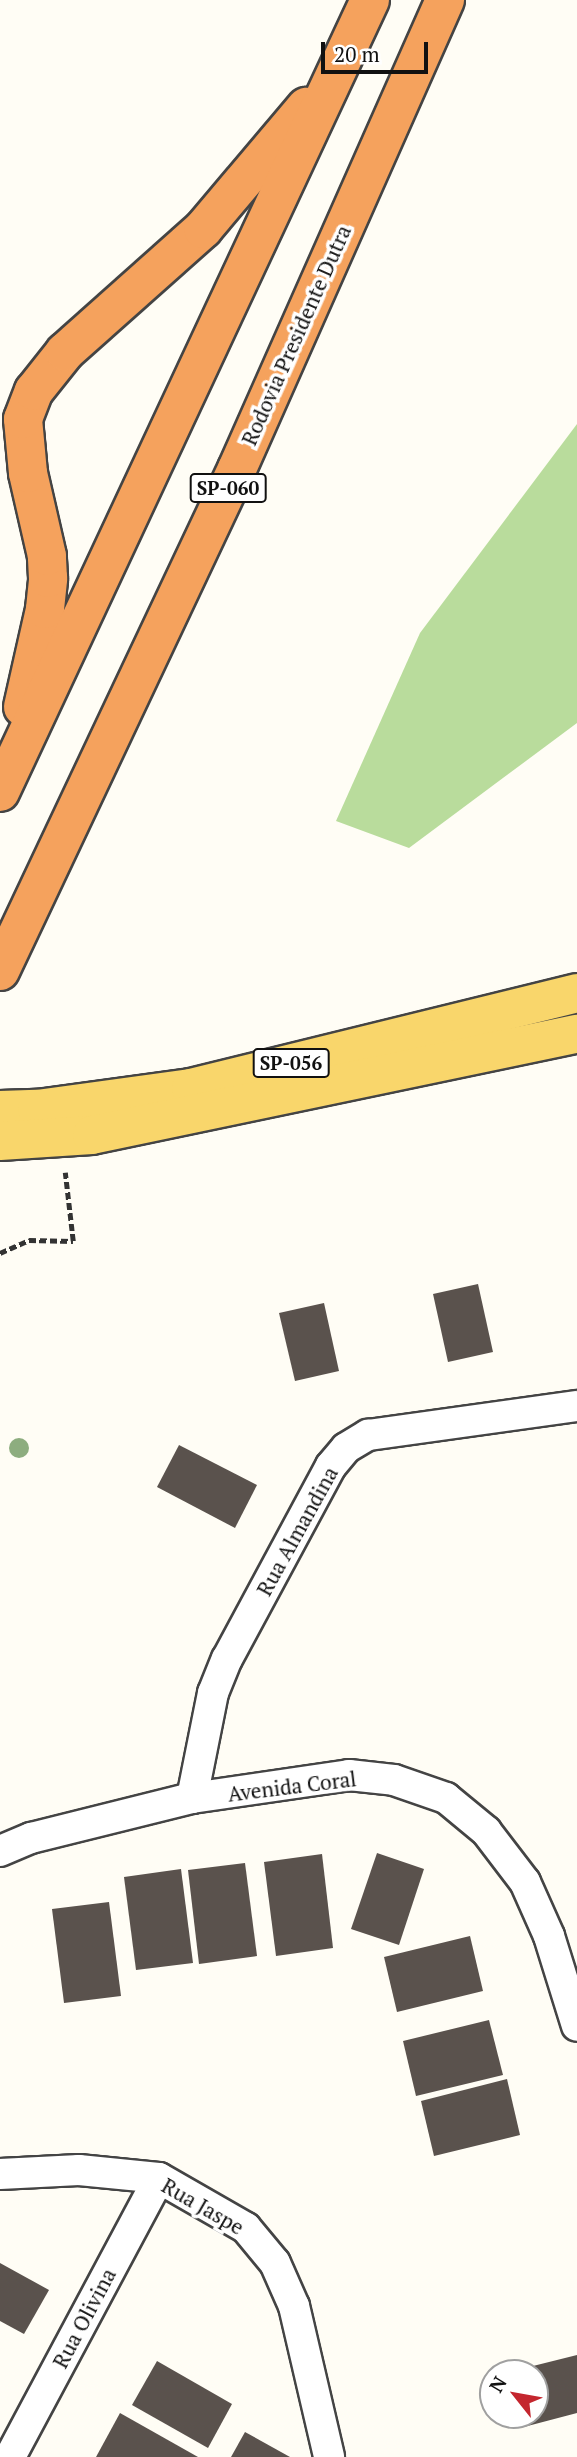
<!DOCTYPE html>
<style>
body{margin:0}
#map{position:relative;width:577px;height:2457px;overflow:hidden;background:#fffdf5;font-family:"PT Serif",serif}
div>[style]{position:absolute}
.forest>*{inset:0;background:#b9dc9c}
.building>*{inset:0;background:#5a524d}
.path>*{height:4.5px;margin-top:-2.25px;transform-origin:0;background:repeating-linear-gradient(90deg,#333 0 7px,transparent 0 10.5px)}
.roads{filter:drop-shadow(2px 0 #444) drop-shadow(-2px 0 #444) drop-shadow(0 2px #444) drop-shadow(0 -2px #444)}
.street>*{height:30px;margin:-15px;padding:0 15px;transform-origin:15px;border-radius:15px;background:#fff}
.primary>*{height:38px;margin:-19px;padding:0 19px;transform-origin:19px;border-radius:19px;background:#f9d66b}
.highway>*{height:38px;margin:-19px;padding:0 19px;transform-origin:19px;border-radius:19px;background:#f5a25d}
.trees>*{width:20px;height:20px;margin:-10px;border-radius:50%;background:#8dad7f}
span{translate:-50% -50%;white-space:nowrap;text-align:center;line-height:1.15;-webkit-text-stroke:7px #fff;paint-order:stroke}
.shield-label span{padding:2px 5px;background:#fff;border:2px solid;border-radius:5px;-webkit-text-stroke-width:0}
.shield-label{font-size:19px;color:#111;font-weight:700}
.street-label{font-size:21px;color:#111}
.north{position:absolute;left:479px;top:2359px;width:70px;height:70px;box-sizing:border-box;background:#fff;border:2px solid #a0a0a0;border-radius:50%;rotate:301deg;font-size:19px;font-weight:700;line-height:28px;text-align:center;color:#111}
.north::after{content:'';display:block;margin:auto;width:24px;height:32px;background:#c4262e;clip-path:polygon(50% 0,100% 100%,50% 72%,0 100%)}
.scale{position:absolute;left:321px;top:42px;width:107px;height:32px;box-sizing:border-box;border:4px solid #111;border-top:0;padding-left:9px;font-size:21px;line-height:24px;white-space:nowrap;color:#111;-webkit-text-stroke:5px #fff;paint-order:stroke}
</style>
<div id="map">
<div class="forest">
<div style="clip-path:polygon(577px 424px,577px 723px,409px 848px,336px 821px,420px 633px)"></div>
</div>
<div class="building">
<div style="clip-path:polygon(478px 1284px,493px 1352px,448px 1362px,433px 1294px)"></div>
<div style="clip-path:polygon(324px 1303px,339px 1371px,295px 1381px,279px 1313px)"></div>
<div style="clip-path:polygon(179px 1445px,257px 1485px,235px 1528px,157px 1487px)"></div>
<div style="clip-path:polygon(377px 1853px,424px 1869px,399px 1945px,351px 1929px)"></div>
<div style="clip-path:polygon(322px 1854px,333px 1948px,276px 1956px,264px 1862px)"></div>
<div style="clip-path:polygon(245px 1863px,257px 1956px,199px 1964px,188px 1870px)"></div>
<div style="clip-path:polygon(181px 1869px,193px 1963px,136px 1970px,124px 1877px)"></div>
<div style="clip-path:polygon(109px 1902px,121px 1996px,64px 2003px,52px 1909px)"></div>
<div style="clip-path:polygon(470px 1936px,483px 1991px,397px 2012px,384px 1957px)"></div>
<div style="clip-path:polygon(489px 2020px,503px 2075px,416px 2096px,403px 2041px)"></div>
<div style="clip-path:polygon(507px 2079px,520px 2135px,434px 2156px,421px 2101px)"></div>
<div style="clip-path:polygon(0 2263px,49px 2290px,24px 2334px,0 2321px)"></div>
<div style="clip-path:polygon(577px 2355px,577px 2413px,520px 2428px,517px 2415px,535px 2415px,535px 2373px,509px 2372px)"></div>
<div style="clip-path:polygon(157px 2361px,232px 2404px,208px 2448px,132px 2405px)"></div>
<div style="clip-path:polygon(120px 2413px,198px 2457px,96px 2457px)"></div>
<div style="clip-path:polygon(245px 2432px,290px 2457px,231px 2457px)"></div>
</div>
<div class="path">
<div style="left:0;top:1253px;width:32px;rotate:-24deg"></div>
<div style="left:29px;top:1240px;width:44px;rotate:1.3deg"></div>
<div style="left:73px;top:1241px;width:69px;rotate:-96.6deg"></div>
</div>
<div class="roads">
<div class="street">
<div style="left:192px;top:1798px;width:107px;rotate:-78.7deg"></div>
<div style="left:213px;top:1693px;width:37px;rotate:-68deg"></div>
<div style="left:227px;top:1659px;width:219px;rotate:-61.7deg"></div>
<div style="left:331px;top:1466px;width:23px;rotate:-50deg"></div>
<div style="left:346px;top:1448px;width:26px;rotate:-31deg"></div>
<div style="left:368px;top:1435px;width:211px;rotate:-7.9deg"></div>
<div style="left:0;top:1851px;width:34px;rotate:-23deg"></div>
<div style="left:31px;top:1838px;width:166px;rotate:-14deg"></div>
<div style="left:192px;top:1798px;width:159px;rotate:-8.3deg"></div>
<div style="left:349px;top:1775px;width:45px;rotate:6.3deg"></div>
<div style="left:394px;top:1780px;width:55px;rotate:19.1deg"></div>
<div style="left:446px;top:1798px;width:52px;rotate:39.5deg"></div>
<div style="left:486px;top:1831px;width:64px;rotate:52.6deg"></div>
<div style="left:525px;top:1882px;width:59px;rotate:66deg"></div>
<div style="left:549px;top:1936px;width:94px;rotate:72.7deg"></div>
<div style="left:0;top:2174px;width:79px;rotate:-2.9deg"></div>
<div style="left:79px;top:2170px;width:80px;rotate:5.7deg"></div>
<div style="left:159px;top:2178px;width:100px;rotate:29.9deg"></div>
<div style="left:246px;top:2228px;width:45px;rotate:50.4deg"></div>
<div style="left:275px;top:2263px;width:47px;rotate:66.2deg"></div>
<div style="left:294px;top:2306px;width:155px;rotate:76.9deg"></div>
<div style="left:10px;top:2457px;width:316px;rotate:-61.9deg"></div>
</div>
<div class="primary">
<div style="left:0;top:1110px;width:37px;rotate:-2deg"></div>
<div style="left:37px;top:1109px;width:155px;rotate:-7.8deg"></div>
<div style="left:191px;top:1088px;width:398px;rotate:-13.8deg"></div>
<div style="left:0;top:1141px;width:92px;rotate:-3.7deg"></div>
<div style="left:92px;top:1135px;width:495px;rotate:-11.8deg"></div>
</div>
<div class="highway">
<div style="left:23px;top:707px;width:100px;rotate:-77.3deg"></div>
<div style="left:45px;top:609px;width:31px;rotate:-84deg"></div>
<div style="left:48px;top:578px;width:22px;rotate:-93deg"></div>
<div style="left:47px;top:556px;width:85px;rotate:-102.9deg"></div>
<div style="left:28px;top:473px;width:54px;rotate:-95.3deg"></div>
<div style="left:23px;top:419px;width:30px;rotate:-69deg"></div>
<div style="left:34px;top:391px;width:50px;rotate:-51.5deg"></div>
<div style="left:65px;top:352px;width:185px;rotate:-41.7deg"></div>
<div style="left:203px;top:229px;width:160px;rotate:-49.8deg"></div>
<div style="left:0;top:792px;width:874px;rotate:-64.96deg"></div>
<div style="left:0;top:971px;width:555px;rotate:-64.73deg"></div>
<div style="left:237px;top:469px;width:513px;rotate:-66.08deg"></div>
</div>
</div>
<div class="trees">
<div style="left:19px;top:1448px"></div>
</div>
<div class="shield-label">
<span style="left:228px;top:488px">SP-060</span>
<span style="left:291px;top:1063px">SP-056</span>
</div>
<div class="street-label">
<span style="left:296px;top:335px;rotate:-66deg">Rodovia Presidente Dutra</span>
<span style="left:297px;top:1531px;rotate:-61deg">Rua Almandina</span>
<span style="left:292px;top:1786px;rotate:-7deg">Avenida Coral</span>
<span style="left:203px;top:2206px;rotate:30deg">Rua Jaspe</span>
<span style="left:84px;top:2318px;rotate:-62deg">Rua Olivina</span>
</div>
<div class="north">N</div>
<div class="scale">20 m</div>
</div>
